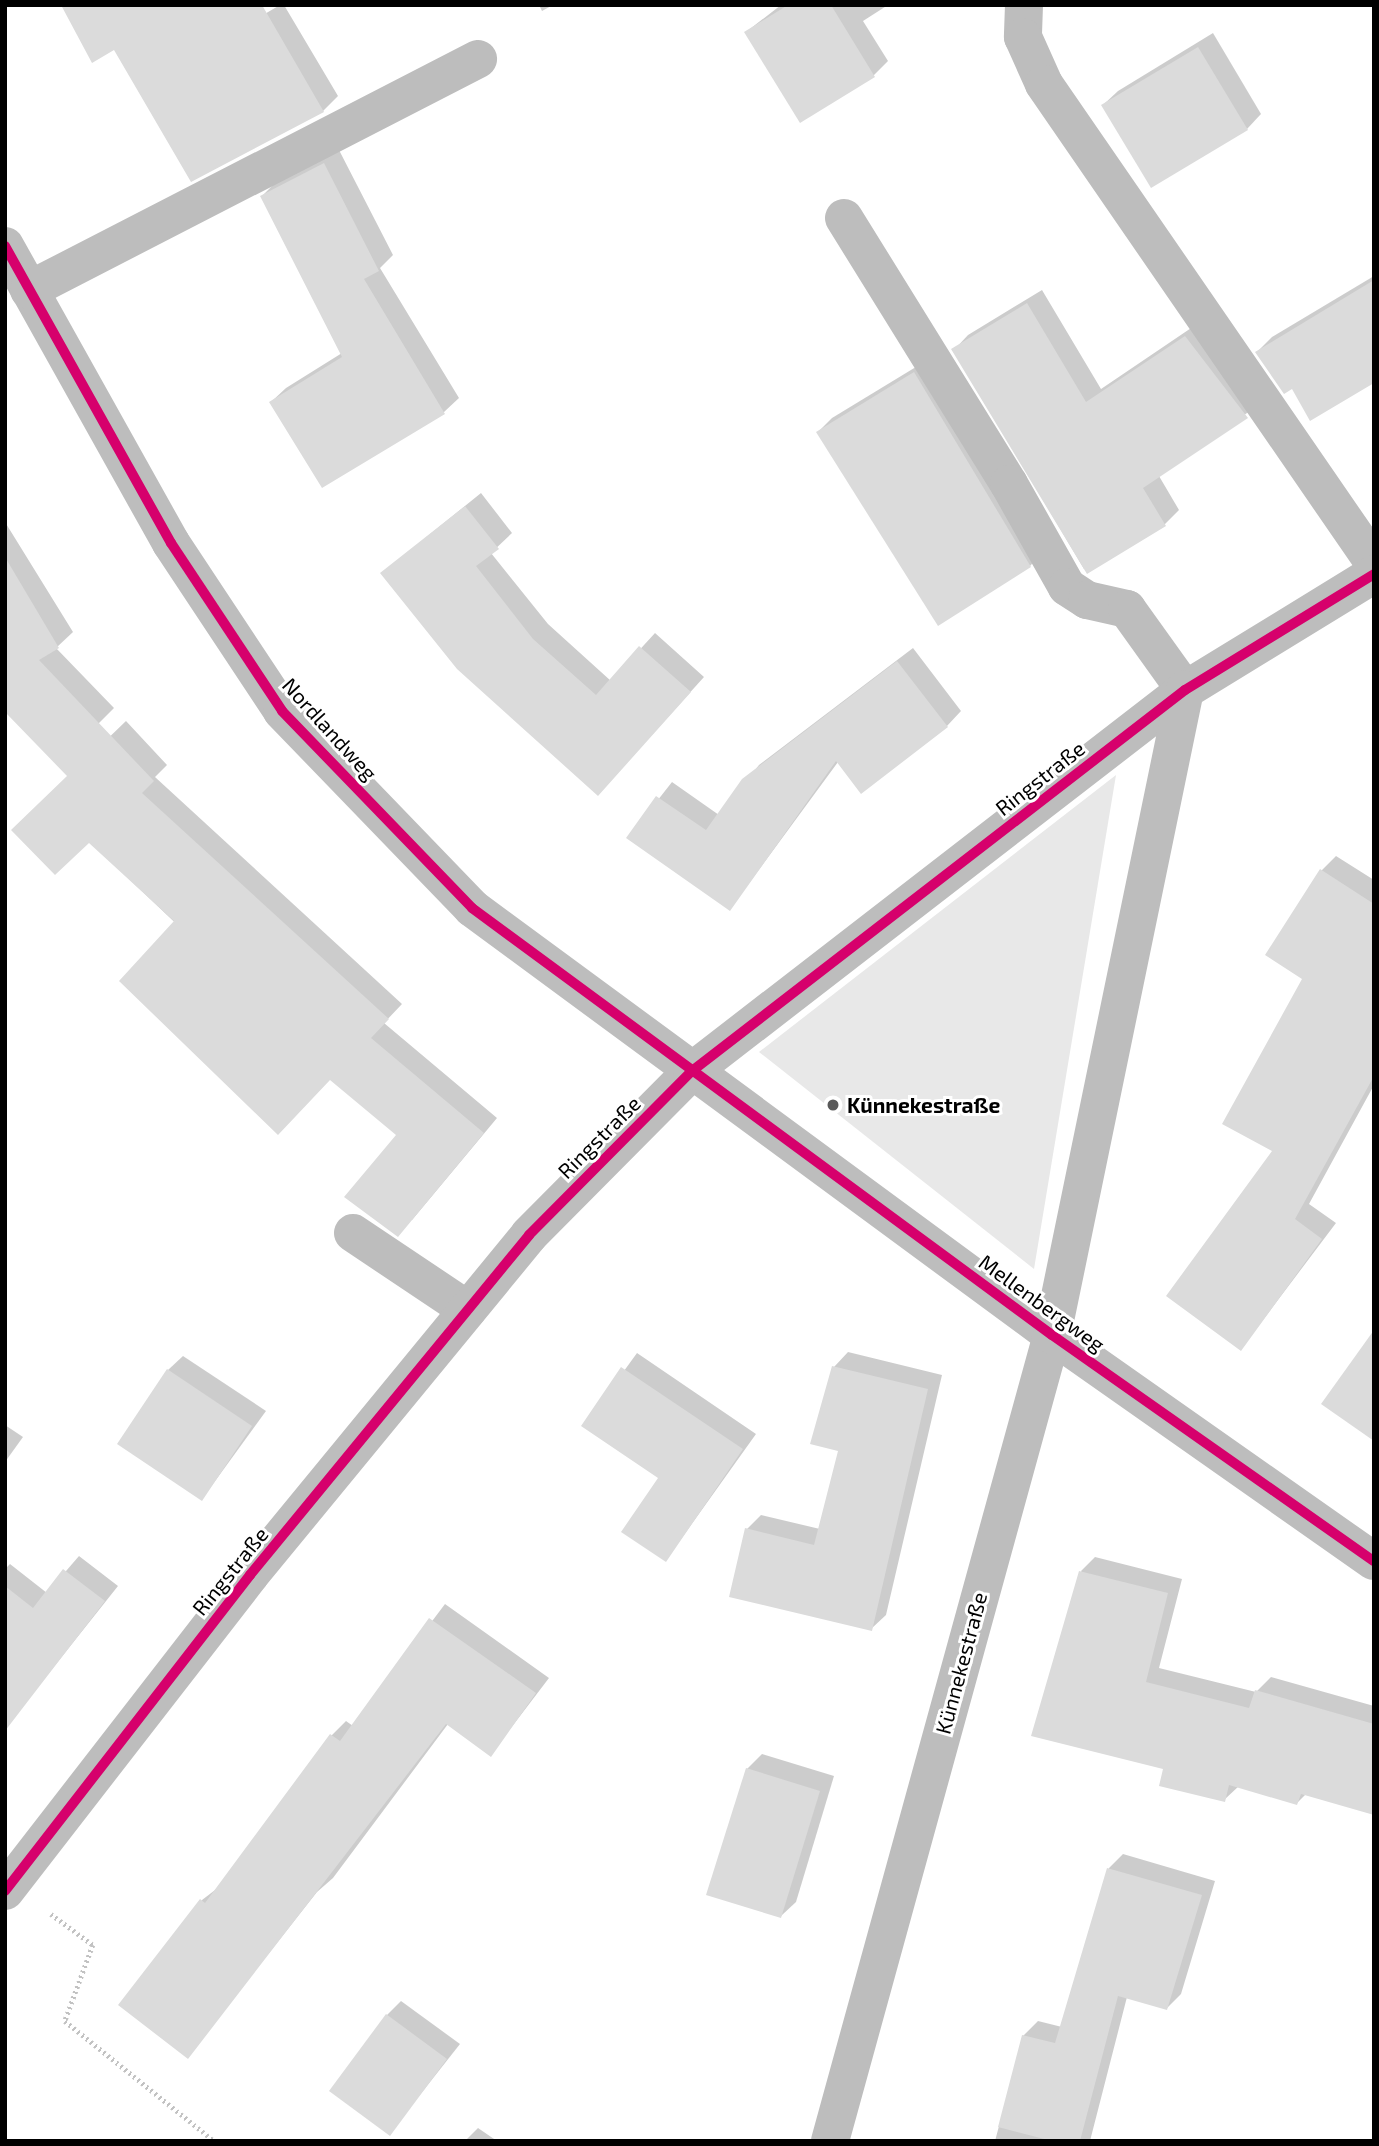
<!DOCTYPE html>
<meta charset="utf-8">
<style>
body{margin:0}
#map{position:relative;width:1379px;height:2146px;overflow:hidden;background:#fff;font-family:"Exo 2",sans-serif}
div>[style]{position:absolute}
.green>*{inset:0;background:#e8e8e8}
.shadow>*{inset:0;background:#0003}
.building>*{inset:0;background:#dbdbdb}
.path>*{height:4.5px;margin-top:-2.25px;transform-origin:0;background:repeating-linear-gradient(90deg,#c2c2c2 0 2px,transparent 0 5.5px)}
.minor>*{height:38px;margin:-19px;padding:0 19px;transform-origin:19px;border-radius:19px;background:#bdbdbd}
.cycleway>*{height:10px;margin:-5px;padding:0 5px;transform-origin:5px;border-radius:5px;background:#d6006c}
.dots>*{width:19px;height:19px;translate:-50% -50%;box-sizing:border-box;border:4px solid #fff;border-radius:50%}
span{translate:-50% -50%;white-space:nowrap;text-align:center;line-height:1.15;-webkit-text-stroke:6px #fff;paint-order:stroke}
.street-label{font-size:21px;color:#000}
.poi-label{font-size:21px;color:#000;font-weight:700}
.left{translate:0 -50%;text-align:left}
.frame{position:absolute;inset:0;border:7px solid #000;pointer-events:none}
</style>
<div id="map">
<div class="green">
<div style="clip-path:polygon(1116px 775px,1034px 1269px,759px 1052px)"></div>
</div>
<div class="shadow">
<div style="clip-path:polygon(280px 5px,284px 5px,338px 96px,323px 111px,115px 48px,263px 15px)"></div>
<div style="clip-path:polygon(539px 5px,553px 5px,542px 11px)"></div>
<div style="clip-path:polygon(781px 5px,888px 5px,863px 21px,888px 61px,873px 76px,746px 32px)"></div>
<div style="clip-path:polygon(1213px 33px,1261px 114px,1247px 129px,1103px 105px,1118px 91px)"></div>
<div style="clip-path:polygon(339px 150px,393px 255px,380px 268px,459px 398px,444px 412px,322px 486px,271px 402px,286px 388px,342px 353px,262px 196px,277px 181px)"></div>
<div style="clip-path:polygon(1374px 276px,1374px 380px,1292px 387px,1257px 352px,1272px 337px)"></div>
<div style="clip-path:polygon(1042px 290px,1101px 389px,1200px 322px,1261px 403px,1159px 476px,1179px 510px,1165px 524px,1084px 569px,954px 350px,968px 335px)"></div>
<div style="clip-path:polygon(929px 359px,1044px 551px,1030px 566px,818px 432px,832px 418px)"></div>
<div style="clip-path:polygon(481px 493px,512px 533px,491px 553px,548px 624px,611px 681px,655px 633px,704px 677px,612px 779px,382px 573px)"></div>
<div style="clip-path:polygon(5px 522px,73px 632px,56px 648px,114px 708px,99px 723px,36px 742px,5px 709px)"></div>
<div style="clip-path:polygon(913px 648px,961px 711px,947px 726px,838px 762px,730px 909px,628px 838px,672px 782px,719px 815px,759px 765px)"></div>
<div style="clip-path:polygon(126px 721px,167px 765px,155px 777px,402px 1004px,384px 1023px,497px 1118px,412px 1220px,399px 1135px,89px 841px,13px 830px)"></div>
<div style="clip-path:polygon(1336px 856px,1374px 880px,1374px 1085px,1309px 1204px,1336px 1223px,1241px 1349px,1322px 870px)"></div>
<div style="clip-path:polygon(848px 1352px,942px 1375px,886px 1615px,871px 1629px,747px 1529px,761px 1515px,820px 1529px,840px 1450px,834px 1367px)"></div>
<div style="clip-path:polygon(637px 1353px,756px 1434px,666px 1560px,660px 1477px,584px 1426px)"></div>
<div style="clip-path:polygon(183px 1356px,266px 1411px,202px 1499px,168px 1370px)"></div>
<div style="clip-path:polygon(5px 1425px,23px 1437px,5px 1462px)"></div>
<div style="clip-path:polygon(79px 1556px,118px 1586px,21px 1708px,5px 1696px,5px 1569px,10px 1564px,47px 1593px)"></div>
<div style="clip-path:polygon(1095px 1557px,1182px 1579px,1159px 1668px,1256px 1692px,1271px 1677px,1374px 1706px,1374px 1813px,1306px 1794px,1297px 1803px,1239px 1786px,1224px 1800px,1166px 1768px,1081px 1571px)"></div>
<div style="clip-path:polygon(445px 1604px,549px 1678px,491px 1754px,448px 1724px,333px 1878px,317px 1892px,187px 2057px,120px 2005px,202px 1900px,219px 1887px,332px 1735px,346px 1721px,353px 1726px)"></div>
<div style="clip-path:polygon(762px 1754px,834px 1776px,796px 1902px,781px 1916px,747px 1769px)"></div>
<div style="clip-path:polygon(1123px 1854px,1215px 1881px,1181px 1994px,1167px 2008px,1127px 1997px,1090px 2141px,995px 2141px,1023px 2036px,1038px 2021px,1062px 2027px,1109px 1868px)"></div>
<div style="clip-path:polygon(401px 2001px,460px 2044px,389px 2134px,387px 2015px)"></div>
<div style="clip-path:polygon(478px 2128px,497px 2141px,465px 2141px)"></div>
</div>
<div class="building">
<div style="clip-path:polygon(61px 5px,262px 5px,324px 112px,191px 182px,114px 50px,92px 63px)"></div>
<div style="clip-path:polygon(788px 5px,831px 5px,875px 77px,800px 123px,744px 32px)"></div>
<div style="clip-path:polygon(1198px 47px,1248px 130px,1151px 188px,1101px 105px)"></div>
<div style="clip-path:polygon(324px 163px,379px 271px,364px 279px,445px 414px,322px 488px,269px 402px,342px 357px,260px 196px)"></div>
<div style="clip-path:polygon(1374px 280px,1374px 383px,1310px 421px,1292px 389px,1284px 394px,1255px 352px)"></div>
<div style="clip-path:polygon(1027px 303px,1086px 402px,1185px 336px,1248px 418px,1143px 488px,1166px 526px,1087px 574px,951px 349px)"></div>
<div style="clip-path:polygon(914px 372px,1031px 567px,938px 626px,816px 432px)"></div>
<div style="clip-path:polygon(465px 506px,499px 549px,476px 566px,533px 639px,596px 695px,639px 646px,691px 692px,598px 796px,457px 669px,380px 573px)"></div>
<div style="clip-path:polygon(5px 557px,59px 648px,39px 660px,154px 781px,142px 793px,389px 1019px,371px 1038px,484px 1133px,398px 1237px,344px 1197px,396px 1135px,330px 1080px,278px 1135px,119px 981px,174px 921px,89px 843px,55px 875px,11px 830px,67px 776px,5px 712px)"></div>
<div style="clip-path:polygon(897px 661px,948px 727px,861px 794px,836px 761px,730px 911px,626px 838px,656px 796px,706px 830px,742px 779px)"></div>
<div style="clip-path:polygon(1320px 869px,1374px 904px,1374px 1076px,1295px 1219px,1322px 1239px,1241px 1351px,1166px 1296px,1272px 1151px,1222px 1124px,1302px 979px,1265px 955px)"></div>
<div style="clip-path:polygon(1374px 1330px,1374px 1441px,1321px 1404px)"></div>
<div style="clip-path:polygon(832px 1366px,928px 1389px,872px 1631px,729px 1597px,745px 1528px,814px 1545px,838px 1451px,810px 1444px)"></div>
<div style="clip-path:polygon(621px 1367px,743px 1449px,666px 1562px,621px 1532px,658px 1478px,581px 1426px)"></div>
<div style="clip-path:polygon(167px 1369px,252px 1426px,202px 1501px,117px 1444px)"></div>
<div style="clip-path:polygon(63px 1569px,105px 1601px,5px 1731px,5px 1586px,33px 1608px)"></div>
<div style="clip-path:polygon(1079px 1571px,1168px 1593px,1146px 1682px,1249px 1708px,1255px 1690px,1374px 1724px,1374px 1815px,1301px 1794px,1297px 1805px,1229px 1785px,1225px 1802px,1159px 1786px,1163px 1769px,1031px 1736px)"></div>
<div style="clip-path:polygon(429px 1618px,536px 1693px,491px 1757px,446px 1724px,188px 2059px,118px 2005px,200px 1899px,205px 1903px,330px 1734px,340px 1741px)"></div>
<div style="clip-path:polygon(746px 1768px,820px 1791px,781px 1918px,706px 1895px)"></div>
<div style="clip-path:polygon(1107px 1868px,1202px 1895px,1167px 2010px,1118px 1996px,1080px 2141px,1052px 2141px,998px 2127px,1022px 2035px,1055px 2043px)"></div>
<div style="clip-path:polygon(386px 2014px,447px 2059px,390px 2136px,329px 2091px)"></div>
</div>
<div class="path">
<div style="left:51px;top:1914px;width:52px;rotate:36.4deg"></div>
<div style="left:93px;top:1945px;width:81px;rotate:110.2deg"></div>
<div style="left:65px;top:2021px;width:191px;rotate:38.8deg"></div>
</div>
<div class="minor">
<div style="left:1024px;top:5px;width:32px;rotate:92deg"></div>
<div style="left:1023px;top:37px;width:51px;rotate:65.9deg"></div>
<div style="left:1044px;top:84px;width:582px;rotate:55.44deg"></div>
<div style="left:844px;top:218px;width:313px;rotate:58.2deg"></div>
<div style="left:1009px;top:484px;width:118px;rotate:60.6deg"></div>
<div style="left:1067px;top:587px;width:24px;rotate:33deg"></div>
<div style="left:1087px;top:600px;width:41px;rotate:12.7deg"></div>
<div style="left:1127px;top:609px;width:100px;rotate:54.4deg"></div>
<div style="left:5px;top:246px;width:340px;rotate:60.8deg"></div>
<div style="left:171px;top:543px;width:201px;rotate:56.5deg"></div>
<div style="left:282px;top:711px;width:274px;rotate:46deg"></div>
<div style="left:472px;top:908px;width:720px;rotate:36.36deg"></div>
<div style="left:1052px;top:1335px;width:393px;rotate:35.1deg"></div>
<div style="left:29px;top:290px;width:505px;rotate:-27.22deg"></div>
<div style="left:353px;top:1233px;width:138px;rotate:33.8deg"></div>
<div style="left:5px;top:1891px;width:400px;rotate:-52.2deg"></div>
<div style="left:250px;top:1575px;width:440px;rotate:-50.6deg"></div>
<div style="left:529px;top:1235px;width:231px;rotate:-45.2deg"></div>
<div style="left:692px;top:1071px;width:623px;rotate:-37.7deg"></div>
<div style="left:1185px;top:690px;width:222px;rotate:-31.5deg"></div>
<div style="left:830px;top:2141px;width:836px;rotate:-74.6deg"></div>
<div style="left:1052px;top:1335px;width:659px;rotate:-78.35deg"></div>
</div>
<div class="cycleway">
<div style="left:5px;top:246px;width:340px;rotate:60.8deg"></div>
<div style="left:171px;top:543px;width:201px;rotate:56.5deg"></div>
<div style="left:282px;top:711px;width:274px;rotate:46deg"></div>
<div style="left:472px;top:908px;width:720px;rotate:36.36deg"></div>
<div style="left:1052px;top:1335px;width:393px;rotate:35.1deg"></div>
<div style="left:5px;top:1891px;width:400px;rotate:-52.2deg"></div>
<div style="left:250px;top:1575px;width:440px;rotate:-50.6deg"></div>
<div style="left:529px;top:1235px;width:231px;rotate:-45.2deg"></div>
<div style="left:692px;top:1071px;width:623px;rotate:-37.7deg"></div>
<div style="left:1185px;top:690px;width:222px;rotate:-31.5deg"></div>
</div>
<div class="dots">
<div style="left:833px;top:1105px;background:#595959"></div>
</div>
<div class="street-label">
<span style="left:330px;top:729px;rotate:48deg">Nordlandweg</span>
<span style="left:1040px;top:778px;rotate:-38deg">Ringstraße</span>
<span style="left:599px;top:1137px;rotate:-45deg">Ringstraße</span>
<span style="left:1042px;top:1303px;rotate:36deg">Mellenbergweg</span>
<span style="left:230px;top:1571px;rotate:-51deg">Ringstraße</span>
<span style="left:961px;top:1663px;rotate:-75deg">Künnekestraße</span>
</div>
<div class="poi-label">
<span class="left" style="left:847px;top:1105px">Künnekestraße</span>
</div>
<div class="frame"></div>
</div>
